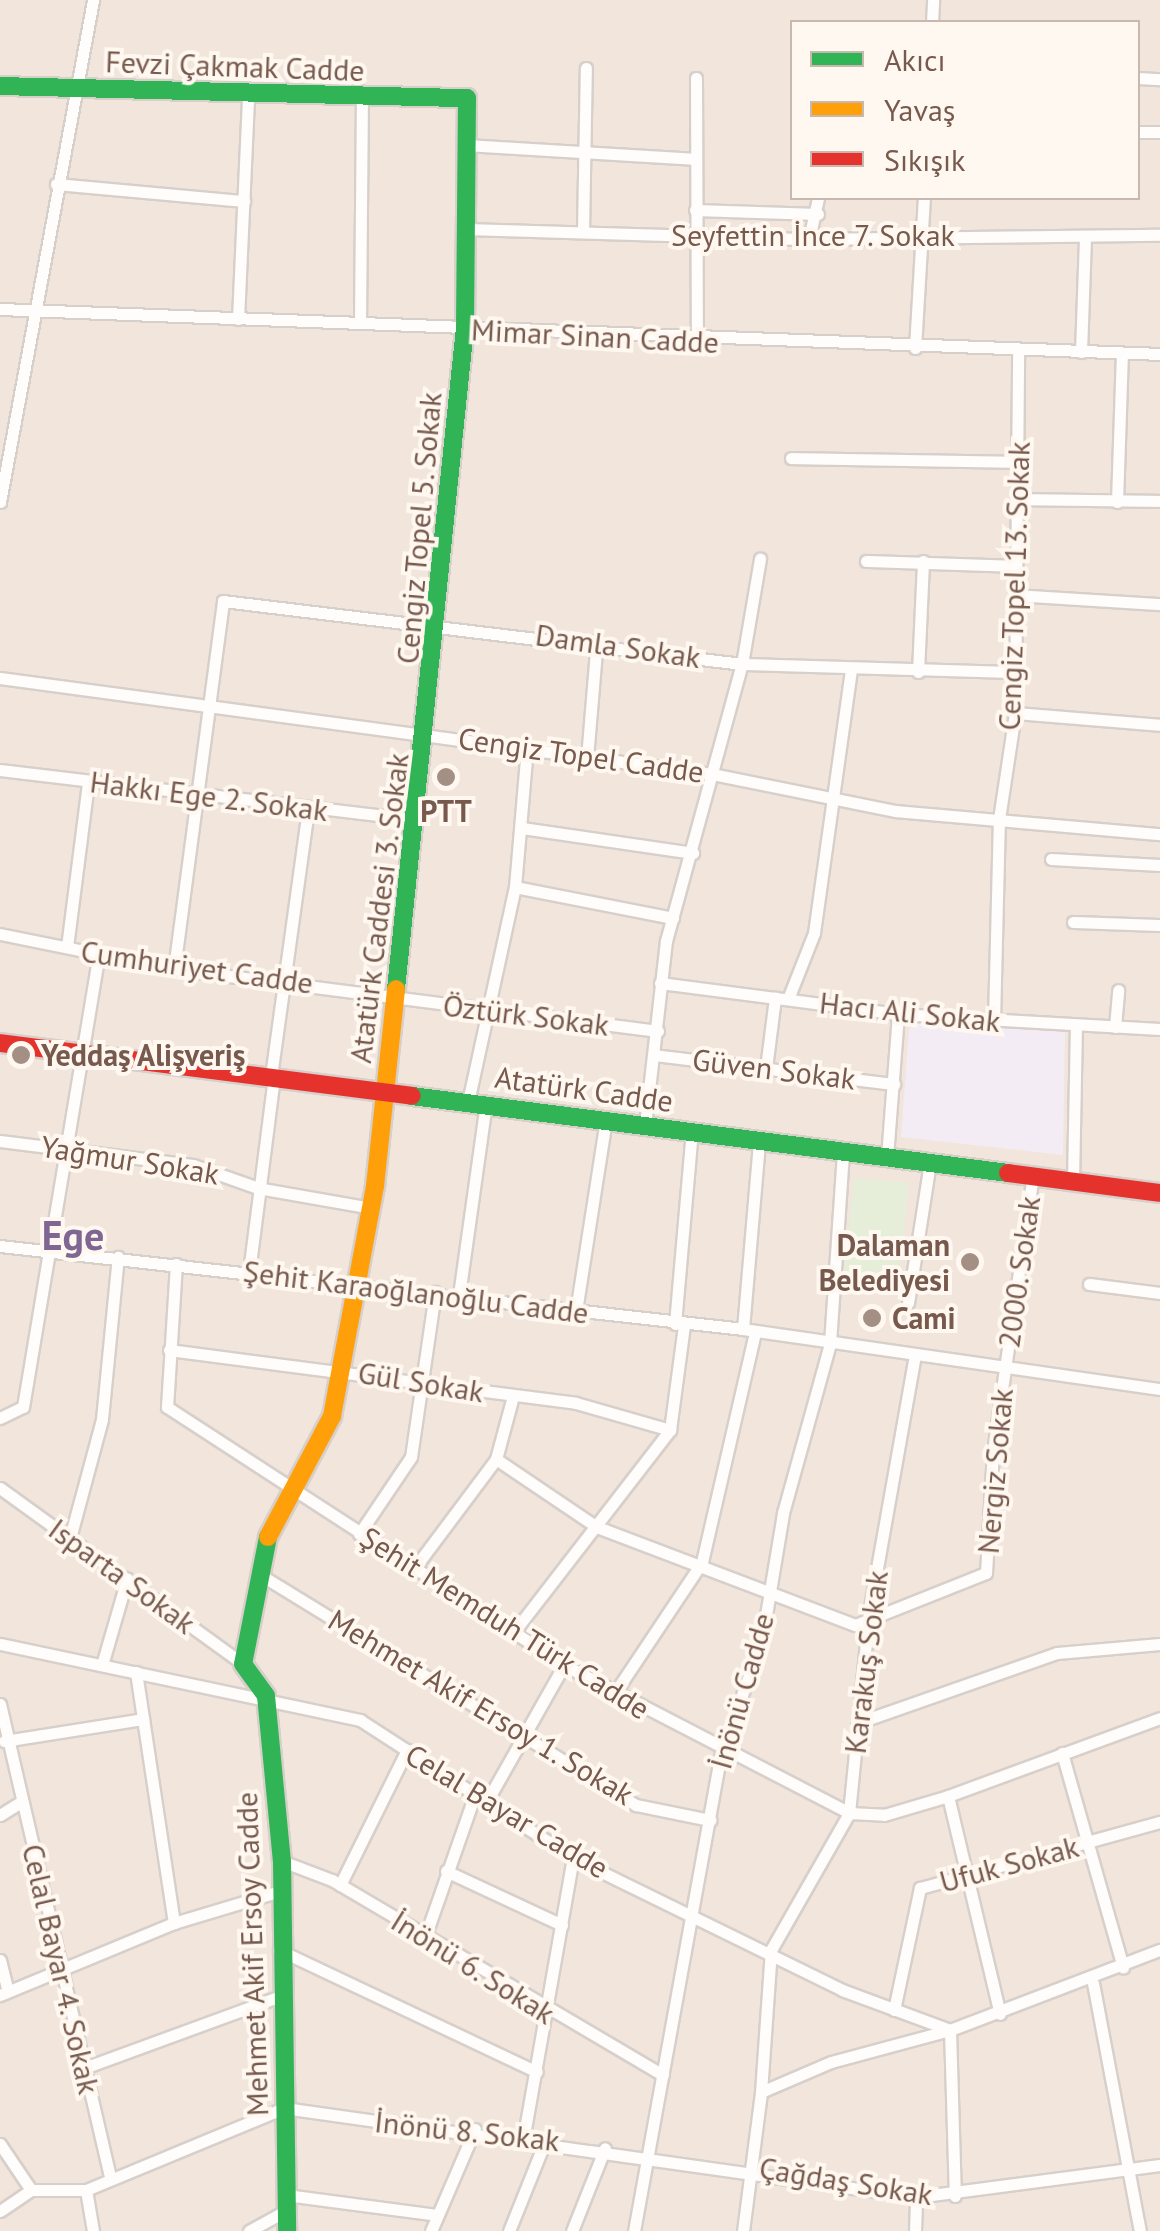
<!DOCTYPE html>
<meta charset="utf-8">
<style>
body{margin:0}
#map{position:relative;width:1160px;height:2231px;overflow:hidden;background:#f8f3ee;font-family:"PT Sans",sans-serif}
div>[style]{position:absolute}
.residential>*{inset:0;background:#f1e5dc}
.education>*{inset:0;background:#f4ecf4}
.green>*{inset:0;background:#e6eed9}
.roads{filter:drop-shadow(2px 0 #d7cfca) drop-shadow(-2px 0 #d7cfca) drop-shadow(0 2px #d7cfca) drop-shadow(0 -2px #d7cfca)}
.street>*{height:11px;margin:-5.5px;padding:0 5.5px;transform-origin:5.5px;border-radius:5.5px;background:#fefdfc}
.fast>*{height:18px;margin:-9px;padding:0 9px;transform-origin:9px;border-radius:9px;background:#30b455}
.slow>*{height:18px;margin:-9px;padding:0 9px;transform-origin:9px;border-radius:9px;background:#ff9f0a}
.jam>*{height:18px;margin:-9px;padding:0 9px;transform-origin:9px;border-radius:9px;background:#e5322d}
.dots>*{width:28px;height:28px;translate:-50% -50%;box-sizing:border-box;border:5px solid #fff8f0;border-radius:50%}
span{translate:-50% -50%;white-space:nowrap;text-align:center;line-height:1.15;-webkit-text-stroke:8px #fff8f0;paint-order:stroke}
.street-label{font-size:30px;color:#77594d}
.poi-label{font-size:30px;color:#77594d;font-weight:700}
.left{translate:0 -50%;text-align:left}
.right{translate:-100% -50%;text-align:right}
.district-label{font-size:40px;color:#806692;font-weight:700}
.legend{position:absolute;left:790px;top:20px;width:350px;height:180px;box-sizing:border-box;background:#fff8f0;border:2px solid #c9b8af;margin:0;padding:12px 18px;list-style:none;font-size:30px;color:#77594d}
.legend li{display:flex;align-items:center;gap:20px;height:50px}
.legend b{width:50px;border:2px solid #c9b8af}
</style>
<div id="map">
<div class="residential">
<div style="clip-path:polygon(evenodd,0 0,1160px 0,1160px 2231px,0 2231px,0 0,792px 22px,1138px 22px,1138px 198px,792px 198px,792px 22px)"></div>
</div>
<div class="education">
<div style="clip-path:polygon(918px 1023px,1065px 1032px,1063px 1155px,901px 1137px,909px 1029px)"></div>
</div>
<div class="green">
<div style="clip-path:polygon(854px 1178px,909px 1183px,899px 1278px,844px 1274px)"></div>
</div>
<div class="roads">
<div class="street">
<div style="left:932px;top:22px;width:22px;rotate:-87deg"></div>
<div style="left:696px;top:78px;width:263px;rotate:89.8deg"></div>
<div style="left:1138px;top:78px;width:22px;rotate:3deg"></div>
<div style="left:1138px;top:132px;width:22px"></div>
<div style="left:467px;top:145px;width:229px;rotate:3.5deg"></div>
<div style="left:56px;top:184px;width:189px;rotate:5.2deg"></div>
<div style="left:695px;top:210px;width:123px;rotate:1.9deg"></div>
<div style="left:466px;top:229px;width:343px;rotate:1.7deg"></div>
<div style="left:809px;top:239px;width:351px;rotate:-0.7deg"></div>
<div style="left:583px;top:232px;width:164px;rotate:-89deg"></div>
<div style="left:809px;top:239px;width:42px;rotate:-77.6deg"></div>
<div style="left:0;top:309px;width:1161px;rotate:2.22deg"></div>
<div style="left:238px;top:319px;width:223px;rotate:-87.4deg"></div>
<div style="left:360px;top:323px;width:225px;rotate:-89.5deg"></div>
<div style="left:915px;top:348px;width:150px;rotate:-86.6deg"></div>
<div style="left:1081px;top:352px;width:115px;rotate:-88deg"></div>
<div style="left:791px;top:458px;width:228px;rotate:1deg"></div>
<div style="left:1018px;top:499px;width:142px;rotate:0.8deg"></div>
<div style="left:0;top:502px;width:511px;rotate:-79.5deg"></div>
<div style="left:1117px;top:502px;width:149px;rotate:-88.1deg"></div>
<div style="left:866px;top:561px;width:147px;rotate:1.9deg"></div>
<div style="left:1016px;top:595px;width:144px;rotate:3.6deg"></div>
<div style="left:918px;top:672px;width:111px;rotate:-87.4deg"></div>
<div style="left:0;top:678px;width:718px;rotate:7.68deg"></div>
<div style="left:712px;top:774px;width:187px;rotate:11.4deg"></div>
<div style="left:895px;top:811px;width:266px;rotate:5deg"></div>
<div style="left:1015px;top:713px;width:145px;rotate:4.7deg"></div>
<div style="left:587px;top:758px;width:118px;rotate:-85.2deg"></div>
<div style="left:0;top:770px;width:421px;rotate:6.8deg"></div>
<div style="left:522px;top:828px;width:173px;rotate:8.3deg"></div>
<div style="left:1051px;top:859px;width:109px;rotate:3.2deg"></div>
<div style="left:515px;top:887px;width:161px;rotate:11.1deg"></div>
<div style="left:1073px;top:922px;width:87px;rotate:2deg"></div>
<div style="left:0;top:934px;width:177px;rotate:11.4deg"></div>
<div style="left:174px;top:969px;width:488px;rotate:7.3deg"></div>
<div style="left:67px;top:947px;width:166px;rotate:-82.7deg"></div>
<div style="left:174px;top:969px;width:371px;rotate:-82.4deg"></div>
<div style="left:223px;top:601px;width:523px;rotate:6.92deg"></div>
<div style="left:742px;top:664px;width:272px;rotate:1.7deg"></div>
<div style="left:660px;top:983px;width:240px;rotate:7.4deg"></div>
<div style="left:898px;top:1014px;width:262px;rotate:3.3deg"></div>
<div style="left:788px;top:999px;width:71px;rotate:-68.5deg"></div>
<div style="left:814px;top:933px;width:266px;rotate:-82deg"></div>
<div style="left:994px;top:1021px;width:202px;rotate:-88.6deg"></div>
<div style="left:999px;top:819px;width:107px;rotate:-81.4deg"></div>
<div style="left:1015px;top:713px;width:361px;rotate:-89.5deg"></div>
<div style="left:1115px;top:1027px;width:37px;rotate:-85deg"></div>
<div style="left:654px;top:1055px;width:242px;rotate:6.9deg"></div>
<div style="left:766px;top:1068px;width:71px;rotate:-82.7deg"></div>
<div style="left:271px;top:1076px;width:271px;rotate:-82.1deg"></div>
<div style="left:468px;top:1102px;width:220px;rotate:-77.7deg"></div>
<div style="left:515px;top:887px;width:141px;rotate:-85.1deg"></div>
<div style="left:645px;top:1125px;width:185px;rotate:-83.5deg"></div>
<div style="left:666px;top:941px;width:287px;rotate:-74.7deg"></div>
<div style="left:742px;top:664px;width:107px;rotate:-80.3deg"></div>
<div style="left:0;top:1141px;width:194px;rotate:7.1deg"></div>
<div style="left:193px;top:1165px;width:69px;rotate:19.5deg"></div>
<div style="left:258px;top:1188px;width:115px;rotate:10deg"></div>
<div style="left:887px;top:1157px;width:143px;rotate:-85.6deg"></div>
<div style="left:1073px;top:1181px;width:155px;rotate:-88.9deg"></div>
<div style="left:0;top:1246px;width:748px;rotate:6.37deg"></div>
<div style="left:743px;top:1329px;width:421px;rotate:8.2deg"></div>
<div style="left:176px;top:1264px;width:143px;rotate:93.6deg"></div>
<div style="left:167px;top:1407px;width:473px;rotate:33deg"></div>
<div style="left:564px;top:1665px;width:321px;rotate:27.4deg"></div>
<div style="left:849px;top:1813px;width:35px;rotate:3deg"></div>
<div style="left:884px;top:1815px;width:67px;rotate:-16.5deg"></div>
<div style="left:948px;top:1796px;width:226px;rotate:-20.2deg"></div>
<div style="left:249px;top:1272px;width:198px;rotate:-82.7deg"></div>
<div style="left:1089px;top:1284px;width:72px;rotate:7.2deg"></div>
<div style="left:459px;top:1295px;width:193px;rotate:-82deg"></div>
<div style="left:908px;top:1303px;width:142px;rotate:-81.1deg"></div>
<div style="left:576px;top:1311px;width:193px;rotate:-81.1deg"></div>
<div style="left:675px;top:1324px;width:194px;rotate:-85deg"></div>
<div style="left:743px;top:1329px;width:189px;rotate:-85.1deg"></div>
<div style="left:169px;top:1350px;width:410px;rotate:7.4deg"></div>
<div style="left:576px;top:1403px;width:98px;rotate:16deg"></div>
<div style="left:0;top:1418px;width:25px;rotate:-26deg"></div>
<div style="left:23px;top:1407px;width:458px;rotate:-80.5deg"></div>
<div style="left:496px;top:1459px;width:122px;rotate:34deg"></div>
<div style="left:597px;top:1527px;width:276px;rotate:20.8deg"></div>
<div style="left:855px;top:1625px;width:141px;rotate:-21.7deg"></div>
<div style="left:986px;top:1573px;width:121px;rotate:-86.7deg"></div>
<div style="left:993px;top:1452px;width:279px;rotate:-81.8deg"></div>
<div style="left:0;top:1488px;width:300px;rotate:35.9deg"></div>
<div style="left:359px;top:1534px;width:93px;rotate:-56deg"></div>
<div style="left:411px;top:1457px;width:167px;rotate:-81.7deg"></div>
<div style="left:70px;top:1538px;width:123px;rotate:-74.9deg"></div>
<div style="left:102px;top:1419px;width:163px;rotate:-84.4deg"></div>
<div style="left:413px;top:1570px;width:139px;rotate:-53.2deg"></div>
<div style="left:496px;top:1459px;width:65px;rotate:-74.9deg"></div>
<div style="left:259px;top:1574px;width:442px;rotate:31.5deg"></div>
<div style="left:636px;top:1805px;width:76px;rotate:11.5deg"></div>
<div style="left:513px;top:1633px;width:257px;rotate:-52.3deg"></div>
<div style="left:670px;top:1430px;width:106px;rotate:-82.4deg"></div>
<div style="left:0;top:1644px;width:368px;rotate:11.9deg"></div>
<div style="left:360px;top:1720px;width:254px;rotate:32.9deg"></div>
<div style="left:573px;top:1858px;width:300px;rotate:26.1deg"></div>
<div style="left:842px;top:1990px;width:115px;rotate:20.3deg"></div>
<div style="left:950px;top:2030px;width:225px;rotate:-20.9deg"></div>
<div style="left:102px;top:1665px;width:90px;rotate:-73.8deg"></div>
<div style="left:136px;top:1672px;width:254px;rotate:81.4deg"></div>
<div style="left:614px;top:1694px;width:159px;rotate:-56.3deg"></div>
<div style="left:702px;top:1562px;width:235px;rotate:-77deg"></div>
<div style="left:0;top:1704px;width:485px;rotate:76.9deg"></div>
<div style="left:857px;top:1723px;width:212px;rotate:-19.3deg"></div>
<div style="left:1057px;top:1653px;width:103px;rotate:-5deg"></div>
<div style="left:4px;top:1741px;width:141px;rotate:-9deg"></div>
<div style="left:1062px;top:1753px;width:223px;rotate:74.1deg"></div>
<div style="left:948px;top:1796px;width:224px;rotate:76.6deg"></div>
<div style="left:487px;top:1801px;width:156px;rotate:-60.5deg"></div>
<div style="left:0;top:1815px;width:25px;rotate:-32deg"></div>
<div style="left:282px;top:1861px;width:53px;rotate:20.8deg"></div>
<div style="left:332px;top:1880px;width:384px;rotate:30.5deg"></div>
<div style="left:446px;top:1871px;width:128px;rotate:25deg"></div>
<div style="left:340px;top:1885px;width:151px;rotate:-63.6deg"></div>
<div style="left:425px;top:1937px;width:151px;rotate:-70.7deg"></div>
<div style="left:279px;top:1950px;width:285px;rotate:25.3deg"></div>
<div style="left:0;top:1960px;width:32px;rotate:76deg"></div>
<div style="left:1093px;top:1983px;width:252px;rotate:79.3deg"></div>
<div style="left:0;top:1995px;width:188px;rotate:-22.5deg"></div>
<div style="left:174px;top:1923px;width:108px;rotate:-16.8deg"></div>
<div style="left:894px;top:2010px;width:125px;rotate:-78deg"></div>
<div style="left:920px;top:1888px;width:249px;rotate:-15.4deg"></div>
<div style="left:84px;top:2068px;width:210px;rotate:-20.1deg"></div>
<div style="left:761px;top:2092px;width:142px;rotate:-86deg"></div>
<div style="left:771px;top:1950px;width:158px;rotate:-60.3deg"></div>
<div style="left:849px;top:1813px;width:201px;rotate:-84.3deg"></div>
<div style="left:869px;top:1613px;width:261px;rotate:-79.9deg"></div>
<div style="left:524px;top:2135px;width:281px;rotate:-80deg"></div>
<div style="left:0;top:2144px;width:55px;rotate:56deg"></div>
<div style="left:86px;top:2190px;width:42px;rotate:80.3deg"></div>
<div style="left:286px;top:2195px;width:152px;rotate:7.5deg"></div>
<div style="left:0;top:2211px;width:37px;rotate:-34deg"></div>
<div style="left:31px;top:2190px;width:55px"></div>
<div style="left:86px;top:2190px;width:214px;rotate:-22.5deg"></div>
<div style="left:284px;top:2108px;width:638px;rotate:8.02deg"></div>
<div style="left:916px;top:2197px;width:246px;rotate:-7.5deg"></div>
<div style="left:249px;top:2231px;width:43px;rotate:-28.9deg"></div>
<div style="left:431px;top:2231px;width:111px;rotate:-66.7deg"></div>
<div style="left:509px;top:2231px;width:99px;rotate:-68.1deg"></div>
<div style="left:572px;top:2231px;width:89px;rotate:-68.3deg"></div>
<div style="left:634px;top:2231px;width:485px;rotate:-79.7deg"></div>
<div style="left:721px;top:1754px;width:122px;rotate:-70.4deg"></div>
<div style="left:762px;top:1639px;width:128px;rotate:-80.5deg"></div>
<div style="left:783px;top:1513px;width:176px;rotate:-74.5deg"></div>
<div style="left:830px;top:1343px;width:192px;rotate:-86.1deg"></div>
<div style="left:743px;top:2231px;width:140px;rotate:-82.6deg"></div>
<div style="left:761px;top:2092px;width:76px;rotate:-23.2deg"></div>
<div style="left:831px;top:2062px;width:123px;rotate:-15.1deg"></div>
<div style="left:950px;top:2030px;width:166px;rotate:88.3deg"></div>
<div style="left:915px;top:2231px;width:34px;rotate:-88deg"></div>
</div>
<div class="fast">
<div style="left:0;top:86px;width:467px;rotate:1.5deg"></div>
<div style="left:467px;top:98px;width:230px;rotate:90.5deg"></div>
<div style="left:465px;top:328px;width:665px;rotate:95.96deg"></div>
<div style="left:412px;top:1096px;width:601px;rotate:7.36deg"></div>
<div style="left:268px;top:1537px;width:129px;rotate:101.1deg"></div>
<div style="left:243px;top:1664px;width:39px;rotate:54deg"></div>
<div style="left:266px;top:1696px;width:166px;rotate:84.5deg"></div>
<div style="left:282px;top:1861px;width:370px;rotate:89.2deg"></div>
</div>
<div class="slow">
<div style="left:268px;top:1537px;width:137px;rotate:-62.1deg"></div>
<div style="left:332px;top:1416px;width:234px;rotate:-79.4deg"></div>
<div style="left:375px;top:1186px;width:198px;rotate:-83.9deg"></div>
</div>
<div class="jam">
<div style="left:0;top:1043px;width:415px;rotate:7.3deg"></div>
<div style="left:1008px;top:1173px;width:153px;rotate:7.5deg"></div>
</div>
</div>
<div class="dots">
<div style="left:446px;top:777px;background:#a48f85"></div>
<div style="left:21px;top:1055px;background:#a48f85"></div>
<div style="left:970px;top:1262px;background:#a48f85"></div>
<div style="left:872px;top:1318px;background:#a48f85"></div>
</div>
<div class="street-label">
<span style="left:235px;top:66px;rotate:2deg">Fevzi Çakmak Cadde</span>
<span style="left:813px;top:235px">Seyfettin İnce 7. Sokak</span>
<span style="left:595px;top:336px;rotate:3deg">Mimar Sinan Cadde</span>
<span style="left:419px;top:528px;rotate:-85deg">Cengiz Topel 5. Sokak</span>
<span style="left:1014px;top:586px;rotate:-88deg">Cengiz Topel 13. Sokak</span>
<span style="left:618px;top:646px;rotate:8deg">Damla Sokak</span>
<span style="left:581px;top:755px;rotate:8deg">Cengiz Topel Cadde</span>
<span style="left:209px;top:796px;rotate:7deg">Hakkı Ege 2. Sokak</span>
<span style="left:379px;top:908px;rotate:-83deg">Atatürk Caddesi 3. Sokak</span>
<span style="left:197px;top:967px;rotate:8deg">Cumhuriyet Cadde</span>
<span style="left:910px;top:1012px;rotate:6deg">Hacı Ali Sokak</span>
<span style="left:526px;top:1015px;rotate:7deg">Öztürk Sokak</span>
<span style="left:774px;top:1069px;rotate:7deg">Güven Sokak</span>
<span style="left:584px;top:1089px;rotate:8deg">Atatürk Cadde</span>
<span style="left:130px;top:1160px;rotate:9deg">Yağmur Sokak</span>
<span style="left:1019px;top:1272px;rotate:-82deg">2000. Sokak</span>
<span style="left:416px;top:1292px;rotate:7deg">Şehit Karaoğlanoğlu Cadde</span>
<span style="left:421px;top:1382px;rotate:9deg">Gül Sokak</span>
<span style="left:995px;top:1471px;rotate:-85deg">Nergiz Sokak</span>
<span style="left:122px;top:1576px;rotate:36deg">Isparta Sokak</span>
<span style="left:505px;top:1623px;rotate:32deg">Şehit Memduh Türk Cadde</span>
<span style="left:866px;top:1662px;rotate:-83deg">Karakuş Sokak</span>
<span style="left:742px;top:1691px;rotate:-74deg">İnönü Cadde</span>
<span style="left:481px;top:1707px;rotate:31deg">Mehmet Akif Ersoy 1. Sokak</span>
<span style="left:507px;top:1811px;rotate:31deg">Celal Bayar Cadde</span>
<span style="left:1009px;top:1864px;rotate:-15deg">Ufuk Sokak</span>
<span style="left:252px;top:1954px;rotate:-92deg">Mehmet Akif Ersoy Cadde</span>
<span style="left:473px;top:1967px;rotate:32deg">İnönü 6. Sokak</span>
<span style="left:61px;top:1969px;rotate:77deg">Celal Bayar 4. Sokak</span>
<span style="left:467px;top:2131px;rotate:6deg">İnönü 8. Sokak</span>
<span style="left:846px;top:2181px;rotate:9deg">Çağdaş Sokak</span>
</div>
<div class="poi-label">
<span style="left:446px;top:811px">PTT</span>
<span class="left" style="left:41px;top:1055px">Yeddaş Alişveriş</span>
<span class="right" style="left:950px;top:1262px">Dalaman<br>Belediyesi</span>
<span class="left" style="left:892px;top:1318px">Cami</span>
</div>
<div class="district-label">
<span style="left:73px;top:1235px">Ege</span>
</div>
<ul class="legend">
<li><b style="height:12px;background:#30b455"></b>Akıcı</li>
<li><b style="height:12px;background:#ff9f0a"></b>Yavaş</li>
<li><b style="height:12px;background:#e5322d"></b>Sıkışık</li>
</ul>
</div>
